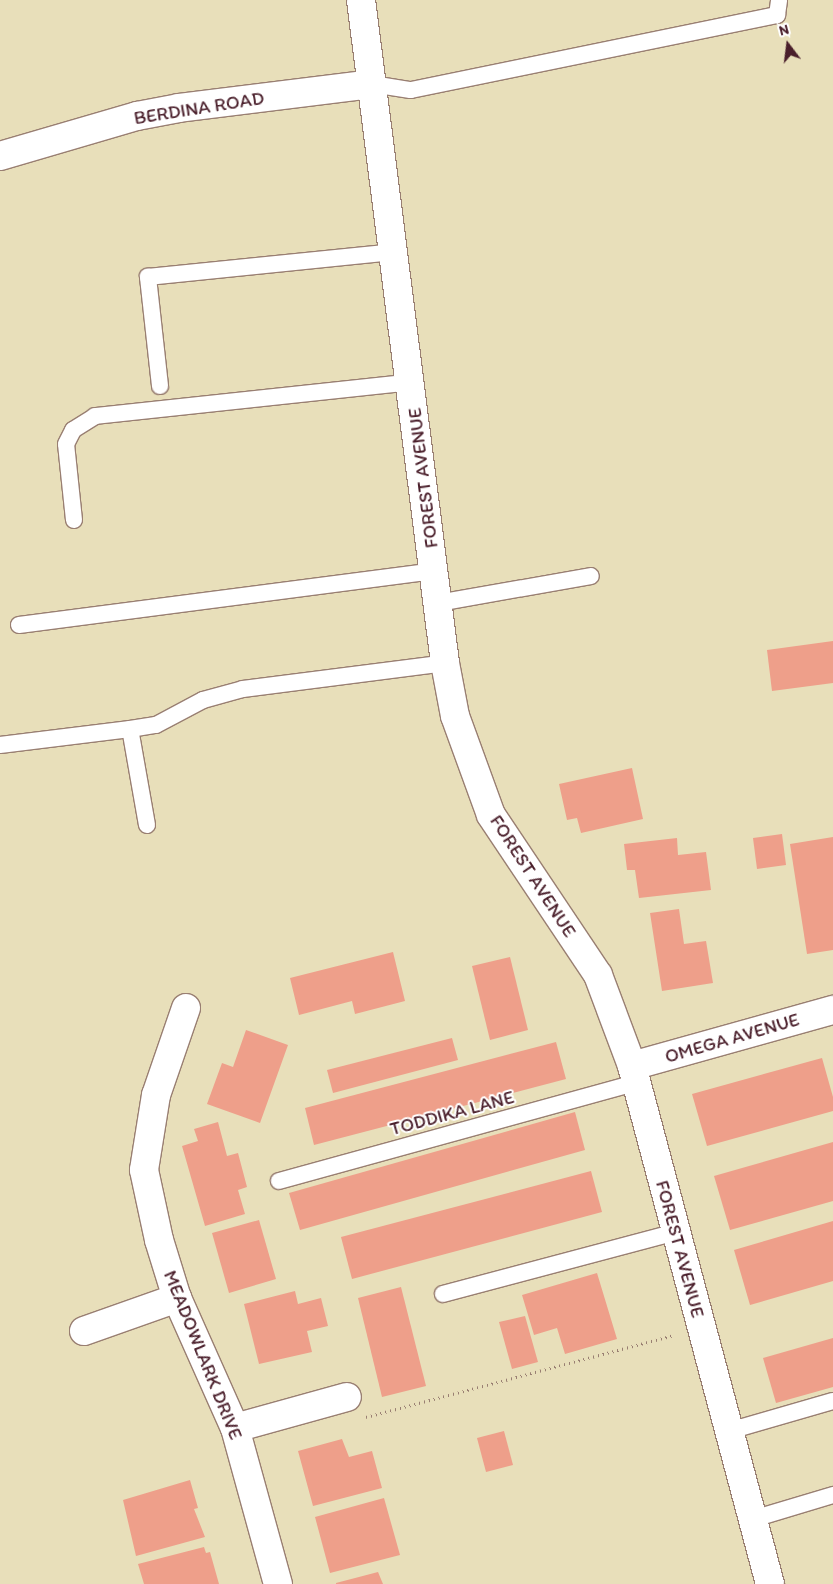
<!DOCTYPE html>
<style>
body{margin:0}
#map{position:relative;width:833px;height:1584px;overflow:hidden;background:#e8dfba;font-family:Itim,sans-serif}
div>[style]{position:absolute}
.building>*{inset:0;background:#ee9f8a}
.path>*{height:3px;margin-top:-1.5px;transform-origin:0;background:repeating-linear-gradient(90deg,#997f72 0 1px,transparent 0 5px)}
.roads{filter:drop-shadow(1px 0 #997f72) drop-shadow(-1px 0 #997f72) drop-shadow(0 1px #997f72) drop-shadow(0 -1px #997f72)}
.service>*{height:16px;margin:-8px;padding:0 8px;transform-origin:8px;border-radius:8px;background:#fff}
.minor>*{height:28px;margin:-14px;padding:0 14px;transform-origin:14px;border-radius:14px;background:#fff}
span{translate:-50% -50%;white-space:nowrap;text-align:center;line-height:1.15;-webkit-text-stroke:4px #fff;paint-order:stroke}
.street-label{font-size:19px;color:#4a1f2b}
.north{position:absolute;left:763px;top:20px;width:50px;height:50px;-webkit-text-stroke:4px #fff;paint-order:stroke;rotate:345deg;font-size:14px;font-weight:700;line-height:20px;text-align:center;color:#4a1f2b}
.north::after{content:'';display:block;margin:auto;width:18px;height:22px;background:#4a1f2b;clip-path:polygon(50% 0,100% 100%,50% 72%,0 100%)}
</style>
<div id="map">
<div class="building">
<div style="clip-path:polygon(833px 641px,833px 683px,772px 691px,767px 650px)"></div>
<div style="clip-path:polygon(632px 768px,643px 819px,581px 833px,577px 818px,567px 820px,559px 784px)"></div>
<div style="clip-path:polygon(782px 834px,786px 865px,757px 869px,753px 838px)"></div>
<div style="clip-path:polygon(833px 837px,833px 950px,807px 954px,790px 844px)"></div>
<div style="clip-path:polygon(677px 838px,678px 855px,706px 852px,711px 890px,639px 898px,635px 870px,627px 870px,624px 844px)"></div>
<div style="clip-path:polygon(679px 909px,684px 944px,706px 941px,713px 983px,662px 991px,650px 913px)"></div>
<div style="clip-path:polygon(393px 952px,405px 1001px,355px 1014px,352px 1001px,299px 1015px,290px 978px)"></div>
<div style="clip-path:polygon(510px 957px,528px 1030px,490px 1040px,472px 966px)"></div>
<div style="clip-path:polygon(246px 1030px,288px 1045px,260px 1123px,207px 1104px,222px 1063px,233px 1067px)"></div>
<div style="clip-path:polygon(452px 1038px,458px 1060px,333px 1093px,327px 1070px)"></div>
<div style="clip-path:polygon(556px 1042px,566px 1079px,314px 1145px,305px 1108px)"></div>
<div style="clip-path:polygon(822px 1058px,833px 1097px,833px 1111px,707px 1146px,692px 1094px)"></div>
<div style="clip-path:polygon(575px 1112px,585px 1150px,300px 1230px,289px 1193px)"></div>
<div style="clip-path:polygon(218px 1122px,227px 1156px,238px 1153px,247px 1187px,238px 1190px,245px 1214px,205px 1226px,182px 1146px,198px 1141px,194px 1129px)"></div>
<div style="clip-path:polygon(833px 1142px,833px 1201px,730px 1230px,714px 1176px)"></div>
<div style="clip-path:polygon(591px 1171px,602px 1212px,352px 1279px,341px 1237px)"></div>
<div style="clip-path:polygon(259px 1220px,276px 1279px,229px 1293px,212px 1233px)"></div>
<div style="clip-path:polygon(833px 1221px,833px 1281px,750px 1305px,734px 1250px)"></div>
<div style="clip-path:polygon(597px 1273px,617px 1339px,565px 1354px,557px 1328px,534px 1335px,522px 1295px)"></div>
<div style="clip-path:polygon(401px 1287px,426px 1386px,382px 1397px,358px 1298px)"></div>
<div style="clip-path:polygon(295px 1291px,298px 1304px,321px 1298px,328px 1326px,307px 1331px,312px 1352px,259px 1364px,244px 1304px)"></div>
<div style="clip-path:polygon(525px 1316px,538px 1362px,512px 1369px,499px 1322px)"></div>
<div style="clip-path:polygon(833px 1338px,833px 1387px,776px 1403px,763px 1358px)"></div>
<div style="clip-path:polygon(504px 1431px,513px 1465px,486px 1472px,477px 1438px)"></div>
<div style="clip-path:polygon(342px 1439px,349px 1457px,372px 1451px,382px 1488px,313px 1506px,298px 1451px)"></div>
<div style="clip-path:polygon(190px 1480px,198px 1508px,194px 1509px,205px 1537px,136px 1556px,123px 1500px)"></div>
<div style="clip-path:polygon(384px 1498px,400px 1555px,330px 1573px,315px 1517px)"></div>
<div style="clip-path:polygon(204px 1547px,206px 1553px,210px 1552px,219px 1584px,144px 1584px,138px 1564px)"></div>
<div style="clip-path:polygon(378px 1572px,383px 1584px,336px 1584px,336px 1583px)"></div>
</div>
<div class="path">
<div style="left:366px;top:1417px;width:319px;rotate:-14.9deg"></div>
</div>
<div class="roads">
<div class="service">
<div style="left:372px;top:84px;width:39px;rotate:9deg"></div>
<div style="left:411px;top:90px;width:374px;rotate:-11.6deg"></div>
<div style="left:777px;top:15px;width:15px;rotate:-82deg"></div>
<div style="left:160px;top:386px;width:110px;rotate:-96.3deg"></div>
<div style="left:148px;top:277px;width:248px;rotate:-5.8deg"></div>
<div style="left:74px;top:520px;width:76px;rotate:-96deg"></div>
<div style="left:66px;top:444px;width:16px;rotate:-63deg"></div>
<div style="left:73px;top:430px;width:26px;rotate:-32deg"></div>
<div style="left:95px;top:416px;width:318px;rotate:-6.1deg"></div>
<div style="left:438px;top:603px;width:155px;rotate:-10deg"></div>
<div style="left:19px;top:625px;width:418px;rotate:-7.4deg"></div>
<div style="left:0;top:745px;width:131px;rotate:-7deg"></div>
<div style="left:147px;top:825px;width:97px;rotate:-100deg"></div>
<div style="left:130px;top:729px;width:26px;rotate:-9deg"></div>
<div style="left:156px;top:725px;width:53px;rotate:-28deg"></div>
<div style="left:203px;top:700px;width:41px;rotate:-15.4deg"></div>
<div style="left:243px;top:689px;width:204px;rotate:-7.3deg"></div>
<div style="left:279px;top:1181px;width:370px;rotate:-15.4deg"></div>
<div style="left:443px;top:1294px;width:241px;rotate:-14.9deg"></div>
<div style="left:729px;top:1431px;width:108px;rotate:-16.1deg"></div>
<div style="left:753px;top:1519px;width:84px;rotate:-16.7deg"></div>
</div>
<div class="minor">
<div style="left:361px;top:0;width:668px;rotate:82.78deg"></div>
<div style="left:445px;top:663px;width:54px;rotate:79.3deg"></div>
<div style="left:455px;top:716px;width:105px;rotate:70deg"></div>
<div style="left:491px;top:815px;width:192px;rotate:56.2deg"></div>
<div style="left:598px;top:975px;width:97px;rotate:69.5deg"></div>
<div style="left:632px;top:1066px;width:536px;rotate:75.08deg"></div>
<div style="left:0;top:156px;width:143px;rotate:-16.3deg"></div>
<div style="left:137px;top:116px;width:43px;rotate:-10.8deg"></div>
<div style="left:179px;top:108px;width:194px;rotate:-7.1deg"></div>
<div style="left:186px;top:1008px;width:92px;rotate:109deg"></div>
<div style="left:156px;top:1095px;width:76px;rotate:99.1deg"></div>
<div style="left:144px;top:1170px;width:72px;rotate:77.9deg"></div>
<div style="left:159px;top:1240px;width:61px;rotate:72.8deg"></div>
<div style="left:177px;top:1298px;width:142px;rotate:66deg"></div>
<div style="left:235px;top:1428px;width:162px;rotate:74.6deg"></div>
<div style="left:632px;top:1066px;width:209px;rotate:-15.6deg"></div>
<div style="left:84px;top:1331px;width:99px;rotate:-19.5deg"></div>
<div style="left:235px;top:1428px;width:116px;rotate:-15.5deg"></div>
</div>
</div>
<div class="street-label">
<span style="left:199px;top:108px;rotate:-9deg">BERDINA ROAD</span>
<span style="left:423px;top:478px;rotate:-97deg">FOREST AVENUE</span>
<span style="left:533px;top:876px;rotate:57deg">FOREST AVENUE</span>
<span style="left:732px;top:1038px;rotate:-16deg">OMEGA AVENUE</span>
<span style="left:452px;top:1113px;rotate:-15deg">TODDIKA LANE</span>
<span style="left:680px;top:1249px;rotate:75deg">FOREST AVENUE</span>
<span style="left:203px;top:1355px;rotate:68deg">MEADOWLARK DRIVE</span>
</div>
<div class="north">N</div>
</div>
